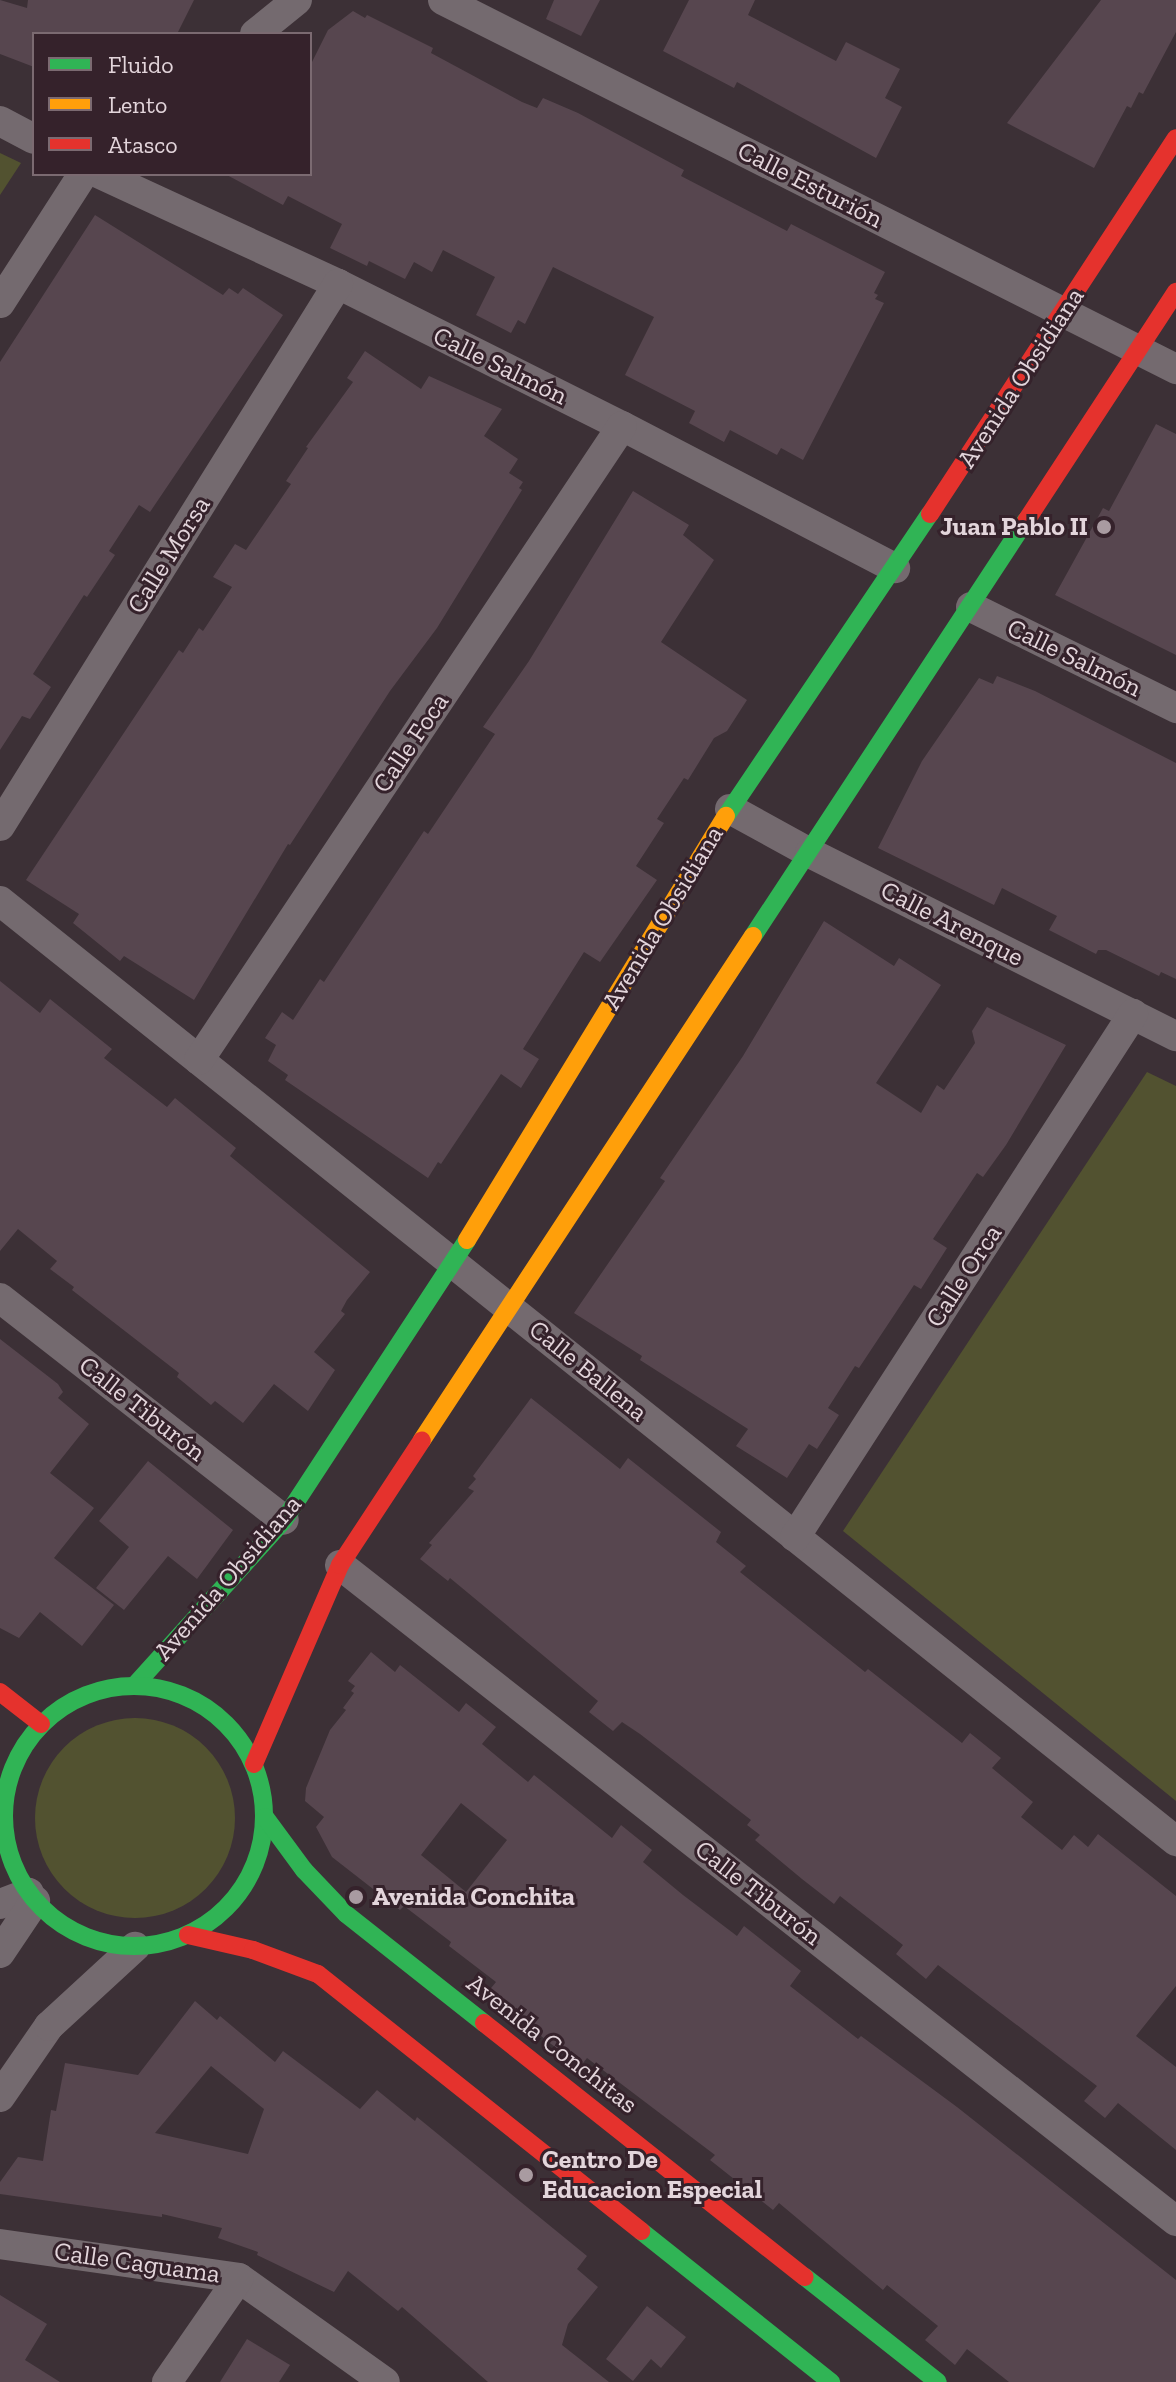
<!DOCTYPE html>
<meta charset="utf-8">
<style>
body{margin:0}
#map{position:relative;width:1176px;height:2382px;overflow:hidden;background:#3c3036;font-family:"Zilla Slab",serif}
div>[style]{position:absolute}
.green>*{inset:0;background:#525230}
.round{border-radius:50%}
.building>*{inset:0;background:#57464f}
.street>*{height:30px;margin:-15px;padding:0 15px;transform-origin:15px;border-radius:15px;background:#746a6f}
.fast>*{height:18px;margin:-9px;padding:0 9px;transform-origin:9px;border-radius:9px;background:#30b455}
.fast>.ring{margin:-9px;padding:0;box-sizing:content-box;background:none;border:18px solid #30b455;border-radius:50%}
.slow>*{height:18px;margin:-9px;padding:0 9px;transform-origin:9px;border-radius:9px;background:#ff9f0a}
.jam>*{height:18px;margin:-9px;padding:0 9px;transform-origin:9px;border-radius:9px;background:#e5322d}
.dots>*{width:22px;height:22px;translate:-50% -50%;box-sizing:border-box;border:4px solid #35222b;border-radius:50%}
span{translate:-50% -50%;white-space:nowrap;text-align:center;line-height:1.15;-webkit-text-stroke:6px #35222b;paint-order:stroke}
.street-label{font-size:26px;color:#e3d5db}
.poi-label{font-size:26px;color:#e3d5db;font-weight:700}
.right{translate:-100% -50%;text-align:right}
.left{translate:0 -50%;text-align:left}
.legend{position:absolute;left:32px;top:32px;width:280px;height:144px;box-sizing:border-box;background:#35222b;border:2px solid #7b6a71;margin:0;padding:10px 14px;list-style:none;font-size:24px;color:#e3d5db}
.legend li{display:flex;align-items:center;gap:16px;height:40px}
.legend b{width:40px;border:2px solid #7b6a71}
</style>
<div id="map">
<div class="green">
<div style="clip-path:polygon(0 153px,21px 163px,0 195px)"></div>
<div style="clip-path:polygon(1147px 1072px,1176px 1086px,1176px 1801px,843px 1531px)"></div>
<div class="round" style="left:35px;top:1718px;width:200px;height:200px"></div>
</div>
<div class="building">
<div style="clip-path:polygon(0 0,27px 8px,28px 0,194px 0,177px 34px,34px 34px,34px 67px,0 54px)"></div>
<div style="clip-path:polygon(554px 0,600px 0,581px 36px,546px 19px)"></div>
<div style="clip-path:polygon(689px 0,755px 0,748px 15px,836px 61px,846px 42px,900px 69px,885px 98px,902px 107px,876px 158px,737px 82px,734px 88px,663px 51px)"></div>
<div style="clip-path:polygon(1101px 0,1176px 0,1176px 32px,1143px 94px,1139px 92px,1131px 108px,1127px 106px,1094px 168px,1007px 123px)"></div>
<div style="clip-path:polygon(353px 11px,365px 18px,367px 15px,433px 48px,431px 53px,522px 102px,537px 108px,543px 98px,578px 113px,684px 170px,681px 176px,787px 231px,791px 224px,885px 272px,874px 293px,878px 295px,875px 299px,884px 303px,803px 460px,781px 448px,777px 455px,730px 430px,724px 442px,689px 423px,695px 411px,625px 375px,654px 317px,553px 267px,525px 324px,518px 320px,511px 333px,476px 315px,495px 277px,443px 250px,432px 272px,414px 262px,405px 279px,369px 261px,367px 266px,330px 248px,342px 224px,288px 196px,283px 205px,225px 174px,310px 174px,310px 66px,328px 30px)"></div>
<div style="clip-path:polygon(95px 215px,223px 295px,229px 288px,238px 294px,243px 288px,283px 315px,150px 512px,139px 505px,109px 551px,115px 555px,87px 597px,84px 595px,33px 674px,51px 687px,30px 719px,22px 716px,0 750px,0 362px)"></div>
<div style="clip-path:polygon(365px 351px,421px 389px,429px 376px,502px 409px,484px 436px,518px 459px,509px 473px,523px 482px,519px 488px,522px 490px,437px 628px,390px 691px,290px 845px,288px 844px,194px 1000px,124px 956px,120px 961px,73px 923px,79px 914px,26px 880px,179px 650px,183px 653px,199px 628px,203px 631px,232px 587px,213px 577px,235px 544px,246px 550px,291px 484px,286px 481px,308px 448px,306px 447px,353px 382px,347px 378px)"></div>
<div style="clip-path:polygon(1156px 424px,1176px 434px,1176px 655px,1055px 595px,1103px 508px,1109px 511px)"></div>
<div style="clip-path:polygon(633px 491px,689px 525px,683px 535px,714px 560px,661px 642px,747px 700px,727px 731px,714px 738px,688px 780px,684px 778px,657px 819px,664px 823px,636px 866px,657px 880px,600px 962px,584px 952px,523px 1049px,539px 1059px,521px 1088px,501px 1074px,441px 1164px,438px 1162px,428px 1178px,285px 1080px,288px 1075px,268px 1061px,276px 1045px,265px 1038px,282px 1012px,293px 1020px,320px 979px,324px 982px,424px 831px,428px 834px,495px 734px,483px 727px,529px 661px)"></div>
<div style="clip-path:polygon(997px 676px,1035px 691px,1176px 763px,1176px 979px,1161px 972px,1159px 976px,1106px 950px,1098px 950px,1096px 954px,1049px 930px,1057px 916px,1002px 888px,994px 905px,878px 848px,922px 761px,979px 678px,993px 684px)"></div>
<div style="clip-path:polygon(824px 921px,894px 966px,899px 958px,941px 985px,876px 1083px,921px 1113px,937px 1085px,944px 1090px,975px 1043px,972px 1031px,987px 1007px,1066px 1045px,1006px 1145px,983px 1177px,977px 1173px,933px 1239px,947px 1248px,921px 1289px,914px 1285px,859px 1368px,855px 1366px,828px 1408px,839px 1415px,817px 1449px,809px 1444px,787px 1478px,736px 1446px,748px 1429px,640px 1360px,642px 1356px,574px 1313px,665px 1181px,660px 1178px,743px 1056px)"></div>
<div style="clip-path:polygon(0 981px,40px 1013px,50px 999px,112px 1049px,104px 1058px,167px 1107px,175px 1098px,198px 1117px,236px 1148px,230px 1156px,370px 1272px,347px 1300px,341px 1311px,345px 1314px,314px 1352px,335px 1370px,308px 1411px,274px 1384px,243px 1423px,215px 1401px,211px 1405px,177px 1377px,179px 1373px,72px 1290px,74px 1287px,50px 1269px,57px 1261px,18px 1229px,0 1251px)"></div>
<div style="clip-path:polygon(0 1339px,58px 1384px,63px 1392px,58px 1398px,89px 1424px,50px 1473px,94px 1508px,54px 1558px,114px 1605px,82px 1646px,40px 1612px,19px 1638px,0 1628px)"></div>
<div style="clip-path:polygon(531px 1398px,620px 1469px,628px 1458px,721px 1532px,716px 1542px,746px 1566px,740px 1572px,865px 1672px,868px 1669px,962px 1743px,970px 1733px,1001px 1758px,992px 1768px,1033px 1802px,1021px 1817px,1062px 1850px,1074px 1835px,1088px 1847px,1098px 1834px,1176px 1896px,1176px 1986px,1136px 2036px,1176px 2067px,1176px 2150px,1118px 2103px,1105px 2118px,1084px 2101px,1097px 2086px,938px 1965px,926px 1979px,896px 1954px,903px 1945px,840px 1896px,834px 1904px,802px 1879px,755px 1840px,760px 1835px,747px 1825px,751px 1820px,640px 1734px,622px 1722px,613px 1731px,589px 1712px,598px 1701px,450px 1578px,448px 1581px,420px 1559px,432px 1545px,429px 1543px,474px 1491px,468px 1488px,476px 1479px,473px 1476px)"></div>
<div style="clip-path:polygon(148px 1461px,233px 1530px,197px 1579px,168px 1556px,124px 1610px,96px 1588px,129px 1547px,99px 1521px)"></div>
<div style="clip-path:polygon(evenodd,371px 1652px,395px 1672px,400px 1665px,459px 1712px,466px 1703px,496px 1727px,482px 1744px,528px 1782px,534px 1775px,612px 1838px,621px 1825px,652px 1850px,643px 1862px,683px 1895px,737px 1936px,744px 1926px,801px 1971px,790px 1986px,858px 2039px,861px 2036px,957px 2107px,1176px 2280px,1176px 2382px,1009px 2382px,967px 2349px,955px 2365px,925px 2340px,938px 2326px,887px 2285px,883px 2290px,779px 2203px,773px 2210px,710px 2160px,715px 2155px,587px 2058px,580px 2067px,487px 1993px,496px 1982px,449px 1946px,451px 1942px,404px 1906px,400px 1910px,332px 1857px,316px 1827px,324px 1817px,305px 1801px,306px 1788px,330px 1730px,346px 1710px,343px 1708px,354px 1693px,351px 1691px,355px 1686px,348px 1681px,371px 1652px,461px 1803px,507px 1840px,466px 1892px,421px 1855px,461px 1803px)"></div>
<div style="clip-path:polygon(evenodd,195px 2001px,217px 2020px,220px 2016px,275px 2062px,283px 2051px,360px 2109px,377px 2090px,415px 2121px,417px 2117px,587px 2256px,577px 2269px,598px 2287px,568px 2324px,562px 2345px,609px 2382px,488px 2382px,402px 2307px,398px 2311px,348px 2271px,334px 2292px,257px 2255px,258px 2252px,218px 2238px,222px 2228px,162px 2214px,162px 2217px,0 2194px,0 2182px,18px 2157px,43px 2161px,51px 2110px,56px 2111px,65px 2063px,138px 2075px,195px 2001px,211px 2066px,264px 2109px,248px 2154px,155px 2133px,211px 2066px)"></div>
<div style="clip-path:polygon(0 2295px,47px 2324px,25px 2360px,60px 2382px,0 2382px)"></div>
<div style="clip-path:polygon(647px 2306px,686px 2337px,661px 2368px,651px 2359px,633px 2381px,606px 2359px)"></div>
<div style="clip-path:polygon(247px 2339px,290px 2365px,279px 2382px,220px 2382px)"></div>
</div>
<div class="street">
<div style="left:443px;top:0;width:821px;rotate:26.72deg"></div>
<div style="left:255px;top:34px;width:54px;rotate:-39deg"></div>
<div style="left:0;top:121px;width:38px;rotate:28deg"></div>
<div style="left:100px;top:174px;width:262px;rotate:24.8deg"></div>
<div style="left:338px;top:284px;width:318px;rotate:26.6deg"></div>
<div style="left:622px;top:426px;width:308px;rotate:27.5deg"></div>
<div style="left:0;top:303px;width:153px;rotate:-57.2deg"></div>
<div style="left:971px;top:607px;width:229px;rotate:26.2deg"></div>
<div style="left:730px;top:809px;width:91px;rotate:28.8deg"></div>
<div style="left:810px;top:853px;width:409px;rotate:26.6deg"></div>
<div style="left:0;top:826px;width:639px;rotate:-58.05deg"></div>
<div style="left:0;top:901px;width:1506px;rotate:38.64deg"></div>
<div style="left:199px;top:1060px;width:762px;rotate:-56.29deg"></div>
<div style="left:0;top:1298px;width:360px;rotate:38deg"></div>
<div style="left:795px;top:1537px;width:623px;rotate:-57.13deg"></div>
<div style="left:340px;top:1565px;width:1063px;rotate:38.12deg"></div>
<div style="left:0;top:1904px;width:31px;rotate:-21deg"></div>
<div style="left:0;top:1953px;width:63px;rotate:-56.1deg"></div>
<div style="left:0;top:2097px;width:86px;rotate:-55.4deg"></div>
<div style="left:49px;top:2026px;width:117px;rotate:-42.6deg"></div>
<div style="left:0;top:2244px;width:241px;rotate:8.1deg"></div>
<div style="left:239px;top:2278px;width:179px;rotate:35.5deg"></div>
<div style="left:167px;top:2382px;width:126px;rotate:-55.3deg"></div>
</div>
<div class="fast">
<div style="left:726px;top:816px;width:364px;rotate:-56deg"></div>
<div style="left:753px;top:936px;width:497px;rotate:-56.7deg"></div>
<div style="left:135px;top:1685px;width:222px;rotate:-47.9deg"></div>
<div style="left:284px;top:1520px;width:334px;rotate:-56.8deg"></div>
<div class="ring" style="left:4px;top:1686px;width:242px;height:242px"></div>
<div style="left:265px;top:1817px;width:66px;rotate:53.7deg"></div>
<div style="left:304px;top:1870px;width:61px;rotate:46.3deg"></div>
<div style="left:346px;top:1914px;width:176px;rotate:38.3deg"></div>
<div style="left:641px;top:2231px;width:243px;rotate:38.5deg"></div>
<div style="left:805px;top:2277px;width:169px;rotate:38.3deg"></div>
</div>
<div class="slow">
<div style="left:467px;top:1240px;width:497px;rotate:-58.6deg"></div>
<div style="left:422px;top:1440px;width:603px;rotate:-56.71deg"></div>
</div>
<div class="jam">
<div style="left:930px;top:514px;width:449px;rotate:-56.8deg"></div>
<div style="left:1026px;top:521px;width:274px;rotate:-56.8deg"></div>
<div style="left:0;top:1692px;width:52px;rotate:38deg"></div>
<div style="left:254px;top:1764px;width:217px;rotate:-66.6deg"></div>
<div style="left:340px;top:1565px;width:149px;rotate:-56.7deg"></div>
<div style="left:188px;top:1935px;width:67px;rotate:13deg"></div>
<div style="left:253px;top:1950px;width:69px;rotate:20.3deg"></div>
<div style="left:318px;top:1974px;width:413px;rotate:38.5deg"></div>
<div style="left:484px;top:2023px;width:409px;rotate:38.4deg"></div>
</div>
<div class="dots">
<div style="left:1104px;top:527px;background:#a99ba1"></div>
<div style="left:356px;top:1897px;background:#a99ba1"></div>
<div style="left:526px;top:2175px;background:#a99ba1"></div>
</div>
<div class="street-label">
<span style="left:810px;top:185px;rotate:27deg">Calle Esturión</span>
<span style="left:500px;top:366px;rotate:26deg">Calle Salmón</span>
<span style="left:1021px;top:378px;rotate:-57deg">Avenida Obsidiana</span>
<span style="left:169px;top:555px;rotate:-58deg">Calle Morsa</span>
<span style="left:1074px;top:658px;rotate:26deg">Calle Salmón</span>
<span style="left:411px;top:743px;rotate:-56deg">Calle Foca</span>
<span style="left:663px;top:918px;rotate:-59deg">Avenida Obsidiana</span>
<span style="left:952px;top:924px;rotate:27deg">Calle Arenque</span>
<span style="left:964px;top:1276px;rotate:-57deg">Calle Orca</span>
<span style="left:588px;top:1371px;rotate:39deg">Calle Ballena</span>
<span style="left:142px;top:1409px;rotate:38deg">Calle Tiburón</span>
<span style="left:228px;top:1578px;rotate:-49deg">Avenida Obsidiana</span>
<span style="left:758px;top:1893px;rotate:38deg">Calle Tiburón</span>
<span style="left:552px;top:2044px;rotate:38deg">Avenida Conchitas</span>
<span style="left:137px;top:2263px;rotate:8deg">Calle Caguama</span>
</div>
<div class="poi-label">
<span class="right" style="left:1088px;top:527px">Juan Pablo II</span>
<span class="left" style="left:372px;top:1897px">Avenida Conchita</span>
<span class="left" style="left:542px;top:2175px">Centro De<br>Educacion Especial</span>
</div>
<ul class="legend">
<li><b style="height:10px;background:#30b455"></b>Fluido</li>
<li><b style="height:10px;background:#ff9f0a"></b>Lento</li>
<li><b style="height:10px;background:#e5322d"></b>Atasco</li>
</ul>
</div>
